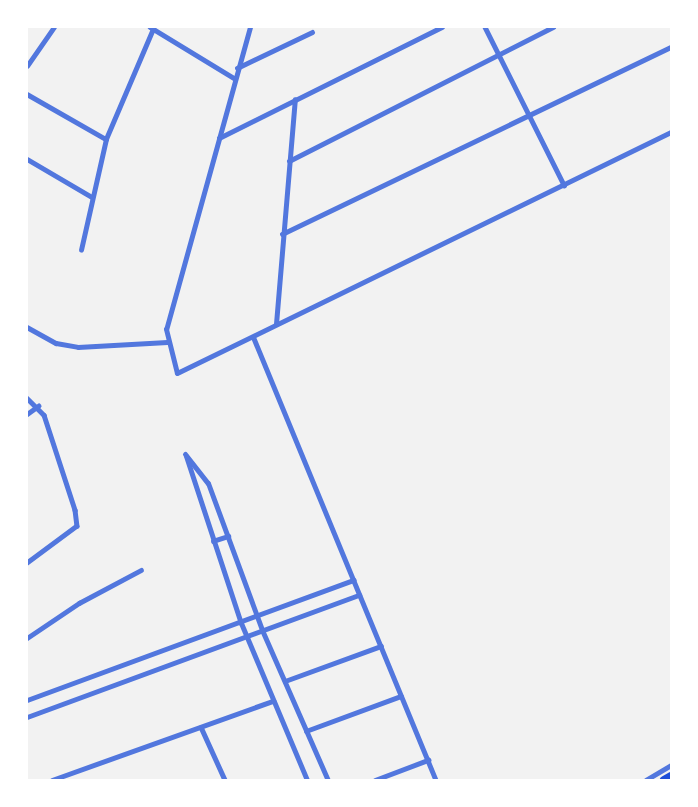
<!DOCTYPE html>
<style>
body{margin:0}
#map{position:relative;width:698px;height:807px;overflow:hidden;background:#f2f2f2;font-family:Lato,sans-serif}
div>[style]{position:absolute}
.minor>*{height:4.5px;margin:-2.25px;padding:0 2.25px;transform-origin:2.25px;border-radius:2.25px;background:#5277de}
.tertiary>*{height:5px;margin:-2.5px;padding:0 2.5px;transform-origin:2.5px;border-radius:2.5px;background:#5277de}
.trunk>*{height:8px;margin:-4px;padding:0 4px;transform-origin:4px;border-radius:4px;background:#1d4ed8}
span{translate:-50% -50%;white-space:nowrap;text-align:center;line-height:1.15;-webkit-text-stroke:4.5px #fff;paint-order:stroke}
.frame{position:absolute;inset:0;border:28px solid #fff;pointer-events:none}
</style>
<div id="map">
<div class="minor">
<div style="left:150px;top:27px;width:98px;rotate:31.3deg"></div>
<div style="left:485px;top:27px;width:177px;rotate:63.4deg"></div>
<div style="left:27px;top:66px;width:47px;rotate:-55.3deg"></div>
<div style="left:237px;top:68px;width:83px;rotate:-25.6deg"></div>
<div style="left:27px;top:94px;width:91px;rotate:29.7deg"></div>
<div style="left:219px;top:138px;width:249px;rotate:-26.5deg"></div>
<div style="left:27px;top:159px;width:75px;rotate:30.3deg"></div>
<div style="left:289px;top:161px;width:296px;rotate:-26.9deg"></div>
<div style="left:282px;top:234px;width:432px;rotate:-25.7deg"></div>
<div style="left:81px;top:250px;width:114px;rotate:-77.3deg"></div>
<div style="left:106px;top:139px;width:120px;rotate:-66.9deg"></div>
<div style="left:276px;top:324px;width:225px;rotate:-85.2deg"></div>
<div style="left:27px;top:327px;width:33px;rotate:29deg"></div>
<div style="left:56px;top:343px;width:22px;rotate:10deg"></div>
<div style="left:78px;top:347px;width:89px;rotate:-3.2deg"></div>
<div style="left:27px;top:398px;width:24px;rotate:45deg"></div>
<div style="left:44px;top:415px;width:100px;rotate:71.9deg"></div>
<div style="left:75px;top:510px;width:16px;rotate:83deg"></div>
<div style="left:77px;top:526px;width:62px;rotate:143.5deg"></div>
<div style="left:27px;top:414px;width:14px;rotate:-36deg"></div>
<div style="left:213px;top:541px;width:16px;rotate:-18deg"></div>
<div style="left:27px;top:638px;width:63px;rotate:-33.9deg"></div>
<div style="left:79px;top:603px;width:70px;rotate:-28deg"></div>
<div style="left:285px;top:681px;width:102px;rotate:-20deg"></div>
<div style="left:201px;top:727px;width:58px;rotate:65.6deg"></div>
<div style="left:306px;top:731px;width:101px;rotate:-20.2deg"></div>
<div style="left:52px;top:780px;width:235px;rotate:-19.7deg"></div>
<div style="left:375px;top:780px;width:57px;rotate:-20.7deg"></div>
<div style="left:646px;top:780px;width:29px;rotate:-31deg"></div>
</div>
<div class="tertiary">
<div style="left:250px;top:27px;width:313px;rotate:105.5deg"></div>
<div style="left:166px;top:329px;width:45px;rotate:76deg"></div>
<div style="left:177px;top:373px;width:550px;rotate:-26.01deg"></div>
<div style="left:253px;top:337px;width:479px;rotate:67.6deg"></div>
<div style="left:185px;top:454px;width:37px;rotate:52deg"></div>
<div style="left:208px;top:483px;width:157px;rotate:69.8deg"></div>
<div style="left:262px;top:630px;width:164px;rotate:66.3deg"></div>
<div style="left:186px;top:456px;width:176px;rotate:71.8deg"></div>
<div style="left:241px;top:623px;width:170px;rotate:67.2deg"></div>
<div style="left:27px;top:700px;width:348px;rotate:-20.2deg"></div>
<div style="left:27px;top:717px;width:354px;rotate:-20.2deg"></div>
</div>
<div class="trunk">
<div style="left:664px;top:780px;width:8px;rotate:-30deg"></div>
</div>
<div class="frame"></div>
</div>
